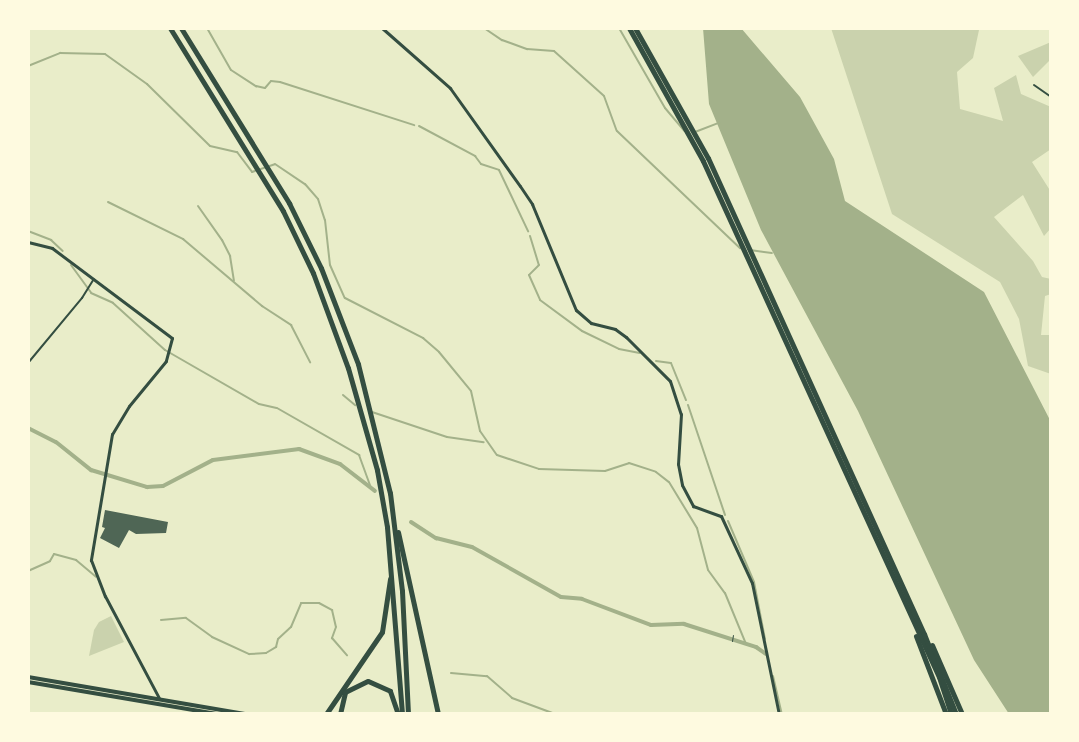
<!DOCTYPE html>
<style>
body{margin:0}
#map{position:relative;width:1079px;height:742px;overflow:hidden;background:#e9edc9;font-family:Quicksand,sans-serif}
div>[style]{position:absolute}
.green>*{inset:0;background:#cad2ad}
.water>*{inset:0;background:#a3b18a}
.stream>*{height:2px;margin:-1px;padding:0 1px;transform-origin:1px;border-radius:1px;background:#a3b18a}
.canal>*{height:4px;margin:-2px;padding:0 2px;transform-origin:2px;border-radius:2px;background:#a3b18a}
.building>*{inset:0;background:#4f6655}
.service>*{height:1px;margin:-0.5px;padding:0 0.5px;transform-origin:0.5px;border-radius:0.5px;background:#344e41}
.minor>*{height:2px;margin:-1px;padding:0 1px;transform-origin:1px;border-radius:1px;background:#344e41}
.tertiary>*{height:3px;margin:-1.5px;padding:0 1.5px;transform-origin:1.5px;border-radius:1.5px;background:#344e41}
.primary>*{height:4px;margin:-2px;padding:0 2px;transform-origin:2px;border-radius:2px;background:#344e41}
.trunk>*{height:5px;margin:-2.5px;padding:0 2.5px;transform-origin:2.5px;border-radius:2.5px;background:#344e41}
.motorway>*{height:5px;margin:-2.5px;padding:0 2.5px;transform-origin:2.5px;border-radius:2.5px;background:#344e41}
span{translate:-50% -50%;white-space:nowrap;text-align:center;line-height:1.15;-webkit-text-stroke:7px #fefae0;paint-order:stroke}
.frame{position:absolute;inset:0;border:30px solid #fefae0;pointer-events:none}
</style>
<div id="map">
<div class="green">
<div style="clip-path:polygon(831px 28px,975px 28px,979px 30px,973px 58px,957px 72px,960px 109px,1003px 121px,994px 88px,1016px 75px,1021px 94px,1051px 107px,1051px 149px,1032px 162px,1051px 192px,1051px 228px,1044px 236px,1023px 195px,994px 217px,1033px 261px,1042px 277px,1051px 279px,1051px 294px,1045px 296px,1041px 335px,1051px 335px,1051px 374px,1028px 366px,1019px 319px,1000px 282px,892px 214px)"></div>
<div style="clip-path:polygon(1051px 42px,1051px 59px,1033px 77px,1018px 56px)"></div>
<div style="clip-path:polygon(111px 616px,124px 642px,89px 656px,94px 630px,99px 622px)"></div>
</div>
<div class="water">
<div style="clip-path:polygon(703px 28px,741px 28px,800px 97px,834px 159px,845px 201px,984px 292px,1051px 422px,1051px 714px,1009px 714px,974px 660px,858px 411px,761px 230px,709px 104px)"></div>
</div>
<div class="stream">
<div style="left:207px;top:28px;width:48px;rotate:60.3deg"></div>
<div style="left:231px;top:70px;width:30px;rotate:33deg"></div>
<div style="left:256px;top:86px;width:9px;rotate:13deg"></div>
<div style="left:265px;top:88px;width:9px;rotate:-49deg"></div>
<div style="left:271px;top:81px;width:9px;rotate:6deg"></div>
<div style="left:280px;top:82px;width:141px;rotate:17.8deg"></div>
<div style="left:484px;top:28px;width:22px;rotate:34deg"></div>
<div style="left:502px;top:40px;width:27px;rotate:20deg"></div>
<div style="left:527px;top:49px;width:27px;rotate:4deg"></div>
<div style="left:554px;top:51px;width:67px;rotate:42deg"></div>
<div style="left:604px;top:96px;width:37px;rotate:70deg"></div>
<div style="left:617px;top:131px;width:170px;rotate:43.6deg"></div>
<div style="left:619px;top:28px;width:92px;rotate:60.1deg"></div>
<div style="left:665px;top:108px;width:30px;rotate:50deg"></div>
<div style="left:28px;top:66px;width:35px;rotate:-22deg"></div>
<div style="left:60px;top:53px;width:45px;rotate:1.3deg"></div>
<div style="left:105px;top:54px;width:52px;rotate:35.5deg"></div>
<div style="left:147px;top:84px;width:88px;rotate:44.5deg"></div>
<div style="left:210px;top:146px;width:28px;rotate:13deg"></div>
<div style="left:237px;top:152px;width:25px;rotate:53deg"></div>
<div style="left:252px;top:172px;width:24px;rotate:-19deg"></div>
<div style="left:275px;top:164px;width:36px;rotate:34deg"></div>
<div style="left:305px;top:184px;width:20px;rotate:49deg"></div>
<div style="left:318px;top:199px;width:22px;rotate:72deg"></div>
<div style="left:325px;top:220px;width:45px;rotate:83.7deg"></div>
<div style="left:330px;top:265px;width:36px;rotate:66deg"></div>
<div style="left:345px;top:298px;width:88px;rotate:27.1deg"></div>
<div style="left:423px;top:338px;width:21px;rotate:41deg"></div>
<div style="left:439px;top:352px;width:50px;rotate:50.6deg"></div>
<div style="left:471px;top:391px;width:41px;rotate:77.3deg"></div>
<div style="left:480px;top:431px;width:29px;rotate:55deg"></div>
<div style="left:497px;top:455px;width:44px;rotate:18.4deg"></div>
<div style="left:539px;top:469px;width:66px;rotate:1.7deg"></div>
<div style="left:605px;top:471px;width:25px;rotate:-18deg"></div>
<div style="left:629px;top:463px;width:28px;rotate:18deg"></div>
<div style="left:656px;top:472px;width:16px;rotate:38deg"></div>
<div style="left:669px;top:482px;width:54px;rotate:58.7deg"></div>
<div style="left:697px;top:528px;width:43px;rotate:75.3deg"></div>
<div style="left:708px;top:570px;width:29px;rotate:54deg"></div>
<div style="left:725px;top:593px;width:55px;rotate:67.6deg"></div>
<div style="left:419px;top:126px;width:64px;rotate:28.2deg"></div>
<div style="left:475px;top:156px;width:10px;rotate:53deg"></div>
<div style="left:481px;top:164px;width:19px;rotate:18deg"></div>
<div style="left:499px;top:170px;width:68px;rotate:64.6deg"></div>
<div style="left:695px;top:132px;width:26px;rotate:-21deg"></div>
<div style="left:108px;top:202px;width:84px;rotate:26.3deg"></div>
<div style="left:183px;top:239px;width:104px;rotate:40.3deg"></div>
<div style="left:262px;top:306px;width:35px;rotate:33deg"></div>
<div style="left:291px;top:325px;width:42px;rotate:62.8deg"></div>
<div style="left:198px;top:206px;width:42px;rotate:54.8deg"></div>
<div style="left:222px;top:240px;width:18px;rotate:63deg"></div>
<div style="left:230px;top:256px;width:25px;rotate:81deg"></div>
<div style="left:28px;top:231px;width:25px;rotate:21deg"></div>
<div style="left:51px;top:240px;width:16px;rotate:43deg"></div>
<div style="left:530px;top:236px;width:30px;rotate:73deg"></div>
<div style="left:539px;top:265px;width:14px;rotate:135deg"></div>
<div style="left:529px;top:275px;width:27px;rotate:66deg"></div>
<div style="left:540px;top:300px;width:52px;rotate:36.4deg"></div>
<div style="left:582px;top:331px;width:41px;rotate:25.9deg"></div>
<div style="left:619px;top:349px;width:21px;rotate:11deg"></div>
<div style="left:750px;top:250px;width:22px;rotate:8deg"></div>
<div style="left:71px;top:265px;width:34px;rotate:54deg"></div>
<div style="left:91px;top:293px;width:24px;rotate:24deg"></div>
<div style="left:113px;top:303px;width:70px;rotate:42.1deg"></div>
<div style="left:165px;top:350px;width:108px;rotate:29.9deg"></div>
<div style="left:259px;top:404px;width:18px;rotate:13deg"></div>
<div style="left:277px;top:408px;width:95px;rotate:29.8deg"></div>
<div style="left:359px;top:455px;width:33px;rotate:70deg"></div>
<div style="left:656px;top:361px;width:15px;rotate:8deg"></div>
<div style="left:671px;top:363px;width:40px;rotate:68deg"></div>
<div style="left:343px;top:395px;width:16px;rotate:40deg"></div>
<div style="left:688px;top:405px;width:116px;rotate:71.4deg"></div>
<div style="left:372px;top:412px;width:79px;rotate:18.4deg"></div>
<div style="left:447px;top:437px;width:37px;rotate:8deg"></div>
<div style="left:728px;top:521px;width:66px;rotate:66.9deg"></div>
<div style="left:754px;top:582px;width:58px;rotate:79.1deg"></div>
<div style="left:28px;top:571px;width:24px;rotate:-24deg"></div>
<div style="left:50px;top:561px;width:8px;rotate:-60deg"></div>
<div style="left:54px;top:554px;width:23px;rotate:15deg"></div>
<div style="left:76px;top:560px;width:26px;rotate:40deg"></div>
<div style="left:161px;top:620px;width:25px;rotate:-5deg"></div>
<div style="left:186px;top:618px;width:32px;rotate:36deg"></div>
<div style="left:212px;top:637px;width:41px;rotate:24.7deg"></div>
<div style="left:249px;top:654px;width:17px;rotate:-3deg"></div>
<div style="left:266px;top:653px;width:12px;rotate:-31deg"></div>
<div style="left:276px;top:647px;width:8px;rotate:-76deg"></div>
<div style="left:278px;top:639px;width:18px;rotate:-43deg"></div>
<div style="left:291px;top:627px;width:26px;rotate:-67deg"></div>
<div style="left:301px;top:603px;width:18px"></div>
<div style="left:319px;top:603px;width:15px;rotate:28deg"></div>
<div style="left:332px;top:610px;width:17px;rotate:77deg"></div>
<div style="left:336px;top:627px;width:12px;rotate:110deg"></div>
<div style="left:332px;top:638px;width:23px;rotate:49deg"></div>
<div style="left:451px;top:673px;width:36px;rotate:5deg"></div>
<div style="left:487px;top:676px;width:33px;rotate:41deg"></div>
<div style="left:512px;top:698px;width:46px;rotate:20.4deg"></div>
<div style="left:773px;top:676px;width:39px;rotate:77deg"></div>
</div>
<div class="canal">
<div style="left:28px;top:428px;width:31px;rotate:27deg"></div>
<div style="left:56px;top:442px;width:45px;rotate:38.7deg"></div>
<div style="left:91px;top:470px;width:59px;rotate:16.9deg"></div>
<div style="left:147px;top:487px;width:16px;rotate:-4deg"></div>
<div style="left:163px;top:486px;width:56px;rotate:-27.5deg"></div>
<div style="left:213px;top:460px;width:87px;rotate:-7.3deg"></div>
<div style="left:299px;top:449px;width:44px;rotate:20.1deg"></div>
<div style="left:340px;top:464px;width:44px;rotate:37.6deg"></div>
<div style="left:411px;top:522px;width:30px;rotate:33deg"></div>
<div style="left:436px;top:538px;width:37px;rotate:14deg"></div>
<div style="left:472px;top:547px;width:102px;rotate:29.3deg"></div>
<div style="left:561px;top:597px;width:21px;rotate:5deg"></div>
<div style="left:582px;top:599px;width:74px;rotate:20.6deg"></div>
<div style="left:651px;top:625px;width:33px;rotate:-2deg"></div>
<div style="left:684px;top:624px;width:76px;rotate:17.7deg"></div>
<div style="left:756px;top:647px;width:12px;rotate:35deg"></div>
</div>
<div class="building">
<div style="clip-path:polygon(105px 510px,168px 522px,166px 533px,136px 534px,129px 530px,119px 548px,100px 538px,105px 528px,102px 527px)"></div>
</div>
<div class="service">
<div style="left:732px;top:641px;width:6px;rotate:-81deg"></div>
</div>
<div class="minor">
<div style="left:1034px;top:85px;width:21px;rotate:35deg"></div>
<div style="left:28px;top:363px;width:85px;rotate:-50.3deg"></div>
<div style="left:82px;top:298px;width:22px;rotate:-58deg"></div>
</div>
<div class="tertiary">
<div style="left:382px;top:28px;width:91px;rotate:41.4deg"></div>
<div style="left:450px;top:88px;width:120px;rotate:54.5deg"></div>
<div style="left:520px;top:186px;width:22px;rotate:56deg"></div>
<div style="left:532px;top:204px;width:115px;rotate:67.5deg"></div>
<div style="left:576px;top:310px;width:20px;rotate:41deg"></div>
<div style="left:591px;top:323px;width:25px;rotate:14deg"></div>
<div style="left:615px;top:329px;width:14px;rotate:36deg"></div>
<div style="left:626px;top:337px;width:62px;rotate:45deg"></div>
<div style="left:670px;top:381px;width:35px;rotate:72deg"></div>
<div style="left:681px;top:414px;width:50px;rotate:93.4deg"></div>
<div style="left:678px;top:464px;width:21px;rotate:79deg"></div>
<div style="left:682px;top:485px;width:24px;rotate:62deg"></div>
<div style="left:693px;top:506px;width:30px;rotate:20deg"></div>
<div style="left:721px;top:516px;width:74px;rotate:65.2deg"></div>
<div style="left:752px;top:583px;width:134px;rotate:78.4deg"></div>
<div style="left:28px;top:242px;width:25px;rotate:14deg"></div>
<div style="left:52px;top:248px;width:150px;rotate:36.9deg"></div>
<div style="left:172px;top:338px;width:24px;rotate:105deg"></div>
<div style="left:166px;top:361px;width:58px;rotate:129.4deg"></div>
<div style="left:129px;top:406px;width:33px;rotate:121deg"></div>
<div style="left:112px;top:434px;width:128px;rotate:99.5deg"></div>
<div style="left:91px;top:560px;width:39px;rotate:69deg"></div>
<div style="left:105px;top:596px;width:115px;rotate:62.1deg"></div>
</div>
<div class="primary">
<div style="left:28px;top:677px;width:220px;rotate:9.7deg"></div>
<div style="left:28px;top:682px;width:193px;rotate:9.6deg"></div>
</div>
<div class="trunk">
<div style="left:629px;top:28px;width:152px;rotate:60.9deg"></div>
<div style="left:703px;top:161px;width:567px;rotate:65.42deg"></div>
<div style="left:939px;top:677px;width:39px;rotate:72deg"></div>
<div style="left:635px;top:28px;width:149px;rotate:60.7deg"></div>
<div style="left:708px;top:158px;width:523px;rotate:65.59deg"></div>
<div style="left:924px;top:634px;width:86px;rotate:68.2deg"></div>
<div style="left:916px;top:636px;width:84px;rotate:69deg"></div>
<div style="left:932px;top:645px;width:75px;rotate:66.5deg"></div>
</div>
<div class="motorway">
<div style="left:170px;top:28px;width:215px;rotate:58.3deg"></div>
<div style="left:283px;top:211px;width:69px;rotate:64.2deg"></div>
<div style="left:313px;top:273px;width:101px;rotate:69.8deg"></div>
<div style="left:348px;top:368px;width:106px;rotate:74.1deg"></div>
<div style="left:377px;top:470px;width:58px;rotate:80deg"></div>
<div style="left:387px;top:527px;width:188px;rotate:85.4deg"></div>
<div style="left:181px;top:28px;width:206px;rotate:58.3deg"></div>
<div style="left:289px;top:203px;width:72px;rotate:63.8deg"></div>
<div style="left:321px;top:268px;width:103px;rotate:68.9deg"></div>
<div style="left:358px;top:364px;width:133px;rotate:76.1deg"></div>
<div style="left:390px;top:493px;width:99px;rotate:83deg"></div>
<div style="left:402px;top:591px;width:123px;rotate:87.2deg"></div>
<div style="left:398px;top:532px;width:186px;rotate:77.6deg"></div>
<div style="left:326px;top:714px;width:99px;rotate:-55.7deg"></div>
<div style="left:382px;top:632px;width:54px;rotate:-81.4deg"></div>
<div style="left:340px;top:714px;width:23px;rotate:-77deg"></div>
<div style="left:345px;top:692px;width:25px;rotate:-26deg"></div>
<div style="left:368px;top:681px;width:24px;rotate:24deg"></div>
<div style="left:390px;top:691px;width:24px;rotate:71deg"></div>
</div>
<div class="frame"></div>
</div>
